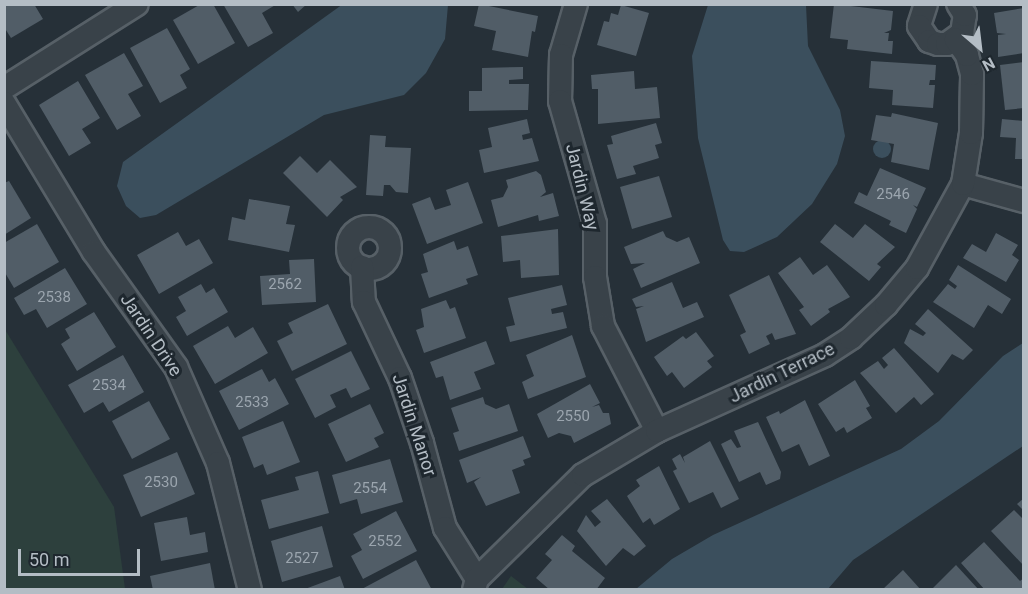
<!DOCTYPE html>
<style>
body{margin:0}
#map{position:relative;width:1028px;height:594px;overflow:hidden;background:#263038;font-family:Roboto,sans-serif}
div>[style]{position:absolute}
.green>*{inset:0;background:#2d403d}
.water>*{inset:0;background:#3b4f5d}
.round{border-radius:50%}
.building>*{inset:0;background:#515d67}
.roads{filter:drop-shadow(2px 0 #576067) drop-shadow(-2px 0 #576067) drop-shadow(0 2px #576067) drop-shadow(0 -2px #576067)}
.minor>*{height:22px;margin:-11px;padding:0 11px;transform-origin:11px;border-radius:11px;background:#394249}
.minor>.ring{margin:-11px;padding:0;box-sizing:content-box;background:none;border:22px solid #394249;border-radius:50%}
span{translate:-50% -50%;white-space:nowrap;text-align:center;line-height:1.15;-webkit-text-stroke:6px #1e272e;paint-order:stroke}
.number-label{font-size:15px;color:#9ba5ae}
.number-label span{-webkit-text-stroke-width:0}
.street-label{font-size:18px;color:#b4bdc5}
.frame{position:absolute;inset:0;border:6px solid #b4bdc5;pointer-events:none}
.north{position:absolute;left:950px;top:18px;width:60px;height:60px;-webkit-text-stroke:4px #1e272e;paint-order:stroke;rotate:152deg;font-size:16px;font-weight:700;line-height:24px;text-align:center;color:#b4bdc5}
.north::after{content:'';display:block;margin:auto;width:21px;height:27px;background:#b4bdc5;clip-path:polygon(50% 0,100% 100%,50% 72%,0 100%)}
.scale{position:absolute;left:18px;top:549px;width:122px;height:27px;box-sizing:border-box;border:3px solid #b4bdc5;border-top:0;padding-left:8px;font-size:18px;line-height:21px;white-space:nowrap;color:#b4bdc5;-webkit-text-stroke:4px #1e272e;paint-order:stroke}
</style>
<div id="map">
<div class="green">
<div style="clip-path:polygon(4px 328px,114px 507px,125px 589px,5px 589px)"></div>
<div style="clip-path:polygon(511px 576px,528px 589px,502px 589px)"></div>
</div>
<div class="water">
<div style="clip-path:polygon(343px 4px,448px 5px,445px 39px,426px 73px,404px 95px,324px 115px,156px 215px,140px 218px,126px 206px,117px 186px,123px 162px)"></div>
<div style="clip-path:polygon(708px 5px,806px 5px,808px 46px,840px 110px,845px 136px,837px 164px,812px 204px,777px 237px,744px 252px,730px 251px,723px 240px,698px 138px,692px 56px)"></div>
<div class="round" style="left:873px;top:140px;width:18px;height:18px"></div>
<div style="clip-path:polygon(1023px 343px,1023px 446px,853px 560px,828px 589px,636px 589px,672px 559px,713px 535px,901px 449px,939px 421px,1003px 356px)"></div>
</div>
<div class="building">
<div style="clip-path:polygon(4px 4px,34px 4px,43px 19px,11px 38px,4px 27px)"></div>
<div style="clip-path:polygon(201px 4px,213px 4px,235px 43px,198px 64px,173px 20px)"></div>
<div style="clip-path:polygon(223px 4px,277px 4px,262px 13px,273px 33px,248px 47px)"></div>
<div style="clip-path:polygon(292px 4px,307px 4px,298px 12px)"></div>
<div style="clip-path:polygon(479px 4px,538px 16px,535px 32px,532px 31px,528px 57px,492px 50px,496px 31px,474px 26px)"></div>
<div style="clip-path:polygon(834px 4px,893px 11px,891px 30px,884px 33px,889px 33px,888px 41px,893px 41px,892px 54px,847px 49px,848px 40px,830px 38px)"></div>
<div style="clip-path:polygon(621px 5px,649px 13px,636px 56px,597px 45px,604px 21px,609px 22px,611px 13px,618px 15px)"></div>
<div style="clip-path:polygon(1024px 8px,1024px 53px,998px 57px,998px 35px,1006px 34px,997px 33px,994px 13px)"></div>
<div style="clip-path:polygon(167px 28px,190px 69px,180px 75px,187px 88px,160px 103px,130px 48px)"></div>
<div style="clip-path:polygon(124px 53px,143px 86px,128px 94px,141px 116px,117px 130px,85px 75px)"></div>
<div style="clip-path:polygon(871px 61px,936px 65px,935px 80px,930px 80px,929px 85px,935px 85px,933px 108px,892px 105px,893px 90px,869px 88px)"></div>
<div style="clip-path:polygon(1024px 62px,1024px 108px,1005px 110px,1000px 65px)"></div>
<div style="clip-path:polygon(523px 67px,523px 79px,509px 80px,509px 84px,529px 84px,528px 110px,469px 111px,469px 91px,482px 91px,482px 68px)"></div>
<div style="clip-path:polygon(634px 71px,635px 89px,657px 87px,660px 118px,598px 124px,598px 89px,592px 89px,591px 75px)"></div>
<div style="clip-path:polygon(78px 81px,100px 118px,82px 129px,91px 143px,69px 156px,39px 105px)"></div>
<div style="clip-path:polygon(892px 113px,938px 123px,929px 170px,891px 162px,894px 144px,871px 140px,876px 115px,891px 117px)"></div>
<div style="clip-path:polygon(527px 119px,530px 133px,522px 135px,523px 140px,532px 138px,539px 161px,484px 173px,479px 150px,492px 147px,488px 128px)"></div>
<div style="clip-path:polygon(1002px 119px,1024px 121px,1024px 159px,1015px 159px,1016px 138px,1000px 137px)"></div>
<div style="clip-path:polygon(656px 123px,662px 143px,655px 145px,659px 158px,633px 166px,636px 174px,617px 179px,607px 145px,613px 144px,611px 136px)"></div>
<div style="clip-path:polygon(370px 135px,386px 136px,385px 147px,411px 148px,408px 193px,396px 192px,390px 185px,384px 185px,383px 196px,366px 195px)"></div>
<div style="clip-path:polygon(300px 156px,317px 173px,330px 160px,357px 187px,340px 197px,343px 200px,327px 217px,283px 173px)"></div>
<div style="clip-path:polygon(880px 168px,926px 188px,917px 207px,913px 205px,917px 209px,906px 233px,889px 225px,891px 221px,854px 203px,859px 192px,867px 196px)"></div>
<div style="clip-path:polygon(536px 171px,541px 175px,546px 192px,540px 197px,553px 193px,559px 216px,539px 221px,538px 215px,498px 227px,491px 200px,503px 197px,508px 187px,506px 180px)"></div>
<div style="clip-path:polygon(659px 176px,672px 217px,632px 229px,620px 187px)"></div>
<div style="clip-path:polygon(9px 181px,31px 218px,4px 235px,4px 183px)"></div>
<div style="clip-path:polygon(468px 182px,483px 223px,427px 244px,412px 204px,430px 197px,435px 210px,451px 205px,446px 190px)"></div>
<div style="clip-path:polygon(249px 199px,290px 206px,286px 224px,295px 225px,289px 252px,228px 240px,232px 217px,245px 220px)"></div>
<div style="clip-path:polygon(37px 224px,59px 262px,14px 288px,4px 271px,4px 243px)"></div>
<div style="clip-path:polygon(835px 224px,853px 238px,865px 224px,895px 247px,877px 264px,881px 267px,869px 281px,820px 242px)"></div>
<div style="clip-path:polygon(558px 229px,559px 275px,521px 278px,520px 260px,503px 262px,501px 236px)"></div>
<div style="clip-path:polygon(663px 231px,666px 237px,677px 242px,689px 237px,700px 263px,641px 288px,633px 269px,645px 263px,631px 264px,624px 247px)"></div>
<div style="clip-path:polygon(178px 232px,186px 246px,199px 239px,213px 263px,159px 294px,137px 255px)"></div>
<div style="clip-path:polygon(996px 233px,1018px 245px,1012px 255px,1019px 260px,1006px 282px,963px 258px,972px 244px,986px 252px)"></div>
<div style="clip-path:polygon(454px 241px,457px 250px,468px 246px,478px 275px,466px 279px,468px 284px,429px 298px,421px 274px,428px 272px,423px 254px)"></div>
<div style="clip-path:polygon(800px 257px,813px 275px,827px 265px,850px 297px,828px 309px,830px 312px,811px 326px,799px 310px,804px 307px,778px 273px)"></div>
<div style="clip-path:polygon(314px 259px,316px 302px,262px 305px,260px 276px,290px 274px,289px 260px)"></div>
<div style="clip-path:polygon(958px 265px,1011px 299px,1002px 314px,988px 305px,974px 328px,933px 302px,948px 284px,955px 289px,957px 286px,949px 280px)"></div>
<div style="clip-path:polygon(65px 268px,87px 304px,47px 328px,36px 309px,24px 315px,14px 298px)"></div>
<div style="clip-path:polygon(769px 275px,796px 334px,775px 340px,772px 333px,766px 336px,770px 344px,749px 354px,740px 335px,746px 332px,729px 295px)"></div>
<div style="clip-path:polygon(672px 282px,683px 308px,697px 302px,704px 317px,646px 342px,636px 309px,644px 306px,636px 307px,632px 299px)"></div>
<div style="clip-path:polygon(201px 284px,206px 293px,214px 288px,228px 312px,187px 336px,176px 317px,186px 311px,178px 297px)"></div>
<div style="clip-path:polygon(562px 285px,567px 305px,551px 309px,552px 314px,563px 312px,567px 328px,510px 342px,506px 327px,515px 325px,508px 298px)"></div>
<div style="clip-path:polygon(446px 300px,450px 309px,455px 307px,466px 338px,424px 353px,416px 330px,424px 327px,421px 309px)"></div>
<div style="clip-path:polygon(328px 304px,347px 344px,292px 371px,277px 341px,293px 333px,288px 323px)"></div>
<div style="clip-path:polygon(928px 309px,973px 350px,963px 360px,952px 354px,938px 373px,904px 343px,910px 329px,923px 336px,926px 333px,915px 324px)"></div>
<div style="clip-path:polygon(94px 312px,116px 347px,77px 371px,61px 344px,70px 338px,65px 329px)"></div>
<div style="clip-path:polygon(228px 326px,235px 338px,253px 327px,268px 353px,215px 384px,193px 346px)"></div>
<div style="clip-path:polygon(696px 332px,714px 356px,707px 361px,712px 367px,684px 388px,672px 372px,667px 376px,654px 357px,683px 336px,686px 339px)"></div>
<div style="clip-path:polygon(572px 335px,586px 377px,528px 399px,522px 382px,534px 376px,526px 355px)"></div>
<div style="clip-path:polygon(486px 341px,495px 364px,474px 372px,481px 389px,450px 400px,443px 376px,436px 378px,430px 362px)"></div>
<div style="clip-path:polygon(894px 348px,934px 394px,921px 405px,914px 397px,896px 413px,860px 373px,878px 361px,884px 369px,888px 365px,882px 358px)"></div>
<div style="clip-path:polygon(351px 351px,370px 389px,351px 398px,346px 388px,330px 395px,336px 407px,315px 418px,295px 379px)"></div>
<div style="clip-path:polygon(123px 355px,144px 392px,109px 412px,103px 402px,84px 413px,68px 385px)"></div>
<div style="clip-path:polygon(262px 369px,269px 382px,275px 378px,289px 404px,239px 430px,219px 391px)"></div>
<div style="clip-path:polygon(855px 380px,870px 406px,866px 408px,872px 418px,847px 433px,844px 427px,836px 432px,818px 404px)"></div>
<div style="clip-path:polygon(590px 384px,600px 403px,592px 407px,599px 405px,603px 413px,609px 413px,611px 424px,574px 443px,571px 436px,559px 433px,548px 438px,537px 414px)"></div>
<div style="clip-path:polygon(483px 397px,485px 404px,496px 409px,509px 404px,518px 431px,459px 451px,453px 433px,459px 431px,451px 408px)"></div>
<div style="clip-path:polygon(805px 400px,830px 456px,809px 466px,799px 444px,782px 452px,766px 417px,779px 411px,780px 414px)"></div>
<div style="clip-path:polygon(149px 401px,170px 439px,132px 459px,112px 421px)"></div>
<div style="clip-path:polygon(370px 404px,384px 433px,374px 438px,379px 447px,346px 462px,328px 424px)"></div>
<div style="clip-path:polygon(283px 421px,300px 462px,267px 475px,263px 464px,254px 468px,242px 437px)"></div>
<div style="clip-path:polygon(758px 422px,781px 472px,780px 479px,766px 485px,760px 472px,739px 482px,721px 444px,731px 439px,737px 448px,741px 447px,734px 431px)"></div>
<div style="clip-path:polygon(523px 436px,531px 457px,523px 460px,525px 465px,512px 470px,520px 493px,486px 506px,474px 482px,481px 477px,467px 483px,459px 460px)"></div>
<div style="clip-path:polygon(710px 441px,739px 499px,721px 508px,713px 492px,689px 503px,673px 471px,677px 469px,672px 459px,680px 454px,685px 463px,683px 457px)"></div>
<div style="clip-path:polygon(177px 452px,195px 494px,141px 517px,123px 475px)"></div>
<div style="clip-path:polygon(390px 459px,403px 502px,361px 514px,357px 499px,340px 504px,332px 475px)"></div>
<div style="clip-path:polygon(659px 466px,680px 509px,654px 525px,650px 518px,643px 523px,627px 496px,640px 486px,636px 480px)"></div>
<div style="clip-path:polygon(318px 471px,329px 513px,269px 529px,261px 500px,299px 490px,295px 477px)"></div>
<div style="clip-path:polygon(1024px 498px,1024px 511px,1017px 504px)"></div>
<div style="clip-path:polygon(607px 499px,646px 546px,634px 556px,623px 548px,606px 566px,577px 531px,586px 515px,595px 527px,601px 522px,591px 511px)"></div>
<div style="clip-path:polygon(1014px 510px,1024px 520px,1024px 566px,991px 531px)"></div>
<div style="clip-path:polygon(396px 511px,417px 551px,363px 579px,351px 556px,362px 550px,353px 534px)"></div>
<div style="clip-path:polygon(187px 517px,190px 535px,205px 532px,208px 552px,161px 561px,154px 523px)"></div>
<div style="clip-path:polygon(322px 526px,333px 567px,282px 582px,271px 541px)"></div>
<div style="clip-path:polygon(562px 535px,575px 546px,572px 551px,605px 578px,596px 590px,550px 590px,536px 578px,552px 560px,545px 554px)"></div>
<div style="clip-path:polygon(984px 542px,1020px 581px,1024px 578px,1024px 590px,985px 590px,961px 563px)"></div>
<div style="clip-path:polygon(416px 560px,432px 590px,360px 590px)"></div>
<div style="clip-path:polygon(210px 563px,215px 590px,153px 590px,150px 576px)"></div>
<div style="clip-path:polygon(956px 565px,979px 590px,933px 588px)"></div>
<div style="clip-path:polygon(903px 570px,921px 590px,882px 590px)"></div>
<div style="clip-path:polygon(340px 576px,345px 590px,305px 590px,305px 589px)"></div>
</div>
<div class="roads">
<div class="minor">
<div style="left:576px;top:4px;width:53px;rotate:106.4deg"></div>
<div style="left:561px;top:55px;width:46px;rotate:91.2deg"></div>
<div style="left:560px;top:101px;width:128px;rotate:74.1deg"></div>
<div style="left:595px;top:224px;width:53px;rotate:90deg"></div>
<div style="left:595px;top:277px;width:50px;rotate:80.7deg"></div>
<div style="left:603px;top:326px;width:118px;rotate:62.8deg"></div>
<div style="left:926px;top:4px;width:23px;rotate:108deg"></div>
<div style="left:919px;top:26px;width:18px;rotate:56deg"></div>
<div style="left:929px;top:41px;width:9px;rotate:18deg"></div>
<div style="left:938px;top:44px;width:9px"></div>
<div style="left:947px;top:44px;width:19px;rotate:-36deg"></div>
<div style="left:962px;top:33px;width:18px;rotate:-81deg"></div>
<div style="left:965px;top:15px;width:13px;rotate:-122deg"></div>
<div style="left:4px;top:88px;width:157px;rotate:-32.3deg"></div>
<div style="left:4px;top:103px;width:174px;rotate:58.9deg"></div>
<div style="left:94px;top:252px;width:141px;rotate:54.5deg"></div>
<div style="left:176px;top:367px;width:105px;rotate:66.4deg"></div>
<div style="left:218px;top:463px;width:131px;rotate:75.9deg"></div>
<div style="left:963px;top:184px;width:63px;rotate:15.6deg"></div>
<div class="ring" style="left:348px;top:227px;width:20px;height:20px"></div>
<div style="left:362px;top:267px;width:35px;rotate:87deg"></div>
<div style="left:364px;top:302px;width:84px;rotate:64.7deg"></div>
<div style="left:400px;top:378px;width:69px;rotate:71.3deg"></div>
<div style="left:422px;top:443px;width:88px;rotate:74.9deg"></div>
<div style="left:445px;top:528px;width:60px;rotate:57.9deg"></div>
<div style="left:474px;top:590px;width:11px;rotate:-75deg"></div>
<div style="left:477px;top:579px;width:148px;rotate:-44.5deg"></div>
<div style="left:583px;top:475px;width:86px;rotate:-30.7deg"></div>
<div style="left:657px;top:431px;width:184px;rotate:-24.3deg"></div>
<div style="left:825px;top:355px;width:31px;rotate:-33deg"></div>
<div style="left:851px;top:338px;width:48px;rotate:-43.3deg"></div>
<div style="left:886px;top:305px;width:48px;rotate:-50deg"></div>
<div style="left:917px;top:268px;width:96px;rotate:-61.3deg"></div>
<div style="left:963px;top:184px;width:52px;rotate:-81.1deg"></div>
<div style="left:971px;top:133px;width:59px;rotate:-89deg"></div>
<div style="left:972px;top:74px;width:20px;rotate:-105deg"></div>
<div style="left:967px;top:55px;width:19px;rotate:-126deg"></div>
</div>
</div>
<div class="number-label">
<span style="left:893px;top:195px">2546</span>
<span style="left:285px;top:285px">2562</span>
<span style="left:54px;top:298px">2538</span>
<span style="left:109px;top:386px">2534</span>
<span style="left:252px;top:403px">2533</span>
<span style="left:573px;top:417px">2550</span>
<span style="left:161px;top:483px">2530</span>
<span style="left:370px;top:489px">2554</span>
<span style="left:385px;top:542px">2552</span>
<span style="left:302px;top:559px">2527</span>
</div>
<div class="street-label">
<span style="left:582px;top:187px;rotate:76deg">Jardin Way</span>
<span style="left:151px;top:335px;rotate:56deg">Jardin Drive</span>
<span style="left:782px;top:373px;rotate:-26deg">Jardin Terrace</span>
<span style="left:414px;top:425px;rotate:72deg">Jardin Manor</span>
</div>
<div class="frame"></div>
<div class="north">N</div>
<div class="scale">50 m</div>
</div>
